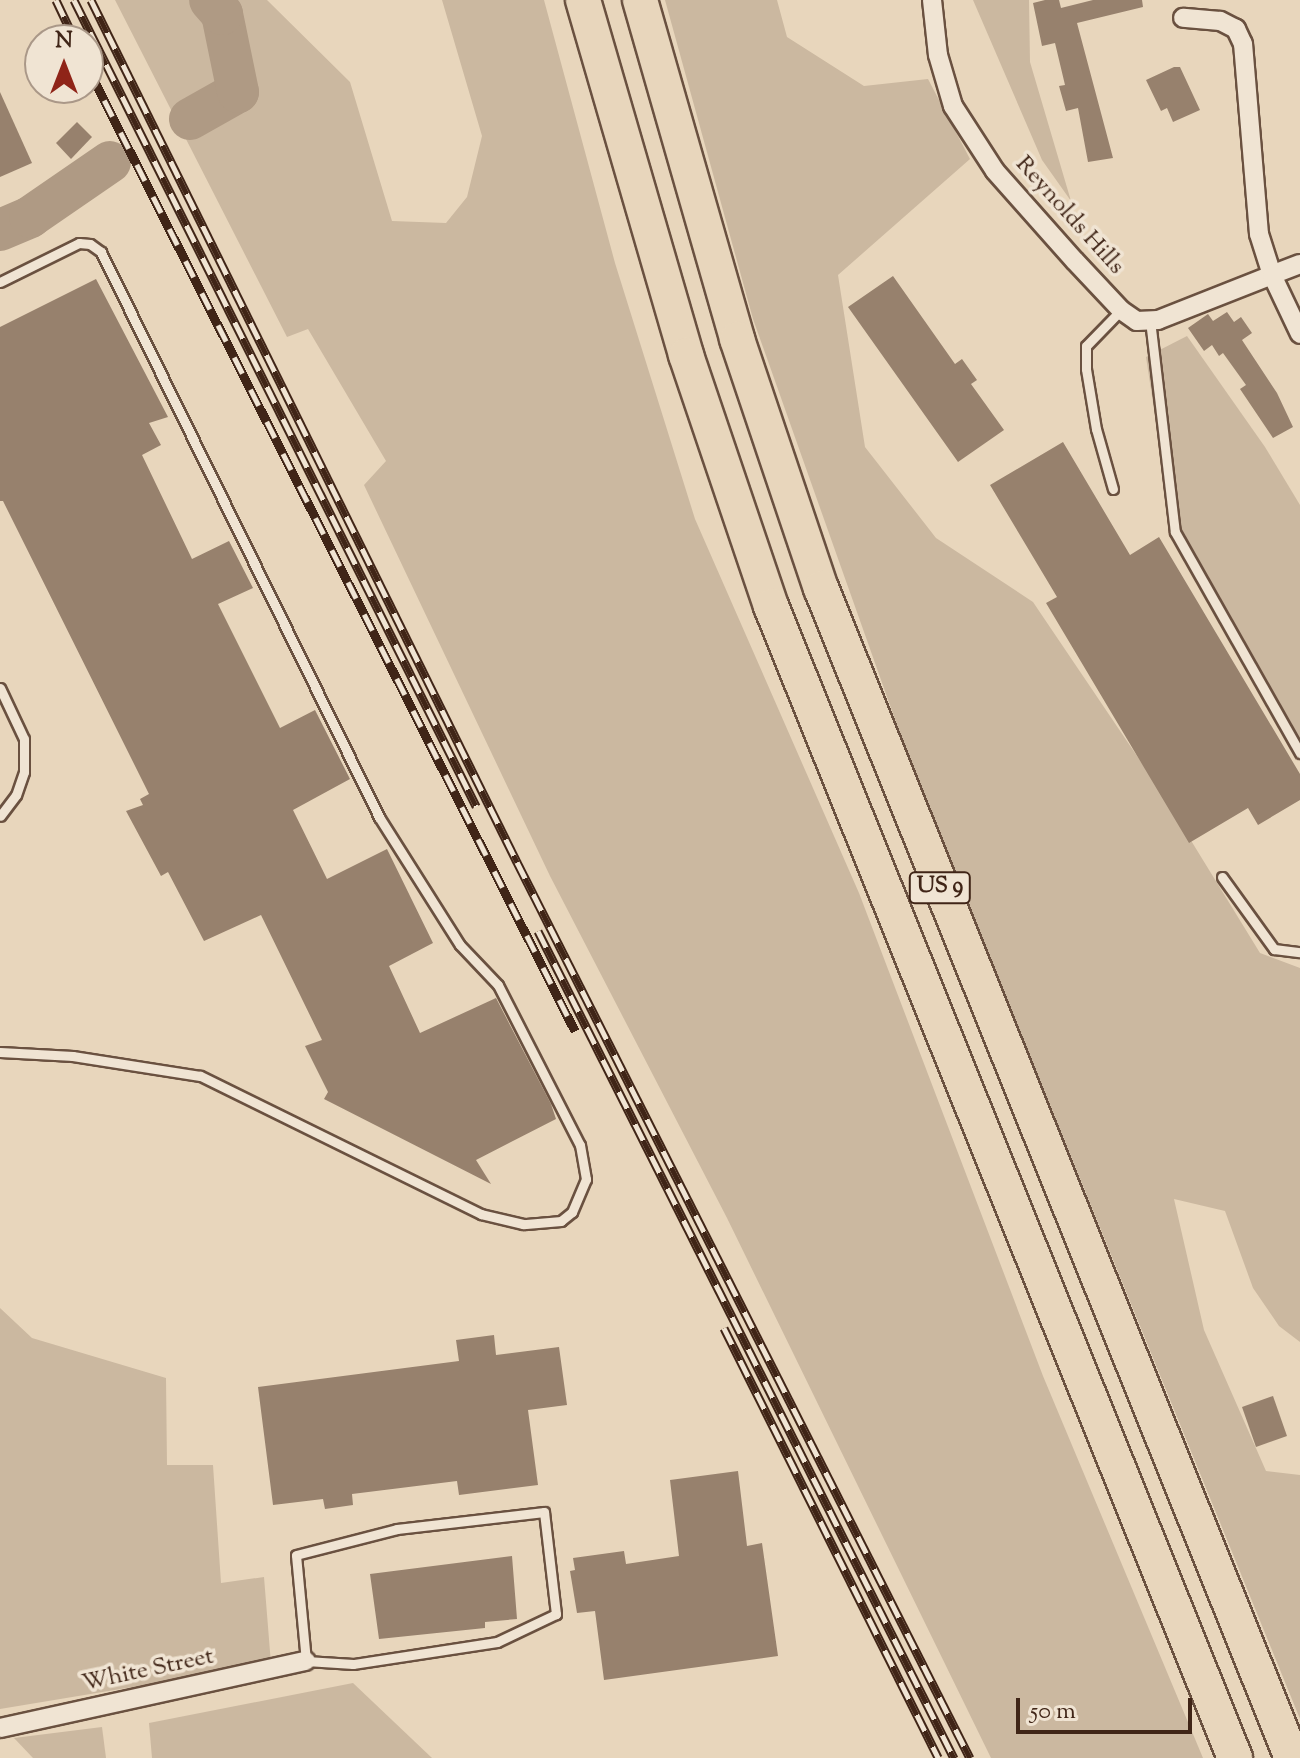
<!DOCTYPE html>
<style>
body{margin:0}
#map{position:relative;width:1300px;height:1758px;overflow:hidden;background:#e8d6bc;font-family:"Sorts Mill Goudy",serif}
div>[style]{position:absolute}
.green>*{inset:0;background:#cbb8a0}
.river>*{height:42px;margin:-21px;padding:0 21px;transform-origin:21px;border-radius:21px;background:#af9a84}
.building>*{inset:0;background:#97816d}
.roads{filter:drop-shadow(2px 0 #6a5140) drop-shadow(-2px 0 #6a5140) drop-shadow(0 2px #6a5140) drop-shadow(0 -2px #6a5140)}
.service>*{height:9px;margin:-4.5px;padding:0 4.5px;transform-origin:4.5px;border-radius:4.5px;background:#f0e4d3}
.minor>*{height:18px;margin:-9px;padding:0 9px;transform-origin:9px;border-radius:9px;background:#f0e4d3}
.motorway>*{height:34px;margin:-17px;padding:0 17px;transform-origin:17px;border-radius:17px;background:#e8d6bc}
.rail>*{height:9px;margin-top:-4.5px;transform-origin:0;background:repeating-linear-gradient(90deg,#f0e4d3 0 18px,#402517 0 36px);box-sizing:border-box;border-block:2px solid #402517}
span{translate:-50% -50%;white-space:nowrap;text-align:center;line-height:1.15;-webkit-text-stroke:7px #f0e4d3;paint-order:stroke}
.shield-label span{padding:2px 6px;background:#f0e4d3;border:2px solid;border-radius:6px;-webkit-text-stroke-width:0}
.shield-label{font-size:22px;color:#402517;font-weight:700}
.street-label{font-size:24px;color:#402517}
.north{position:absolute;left:24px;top:24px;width:80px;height:80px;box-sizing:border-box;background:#f0e4d3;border:2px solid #aa9888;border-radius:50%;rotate:0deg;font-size:22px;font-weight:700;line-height:32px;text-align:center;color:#402517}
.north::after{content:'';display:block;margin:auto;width:28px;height:36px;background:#8f2418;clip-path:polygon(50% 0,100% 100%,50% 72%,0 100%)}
.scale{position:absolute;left:1016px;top:1698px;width:176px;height:36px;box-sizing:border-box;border:4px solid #402517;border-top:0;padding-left:10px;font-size:24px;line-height:28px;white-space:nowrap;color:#402517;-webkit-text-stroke:6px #f0e4d3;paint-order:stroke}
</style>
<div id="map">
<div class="green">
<div style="clip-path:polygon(115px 0,267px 0,350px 82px,392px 221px,446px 223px,467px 197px,482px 136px,442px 0,544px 0,615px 263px,695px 519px,859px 893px,1043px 1376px,1203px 1758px,991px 1758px,727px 1218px,550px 876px,364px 485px,386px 461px,308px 329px,287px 337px)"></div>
<div style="clip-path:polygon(665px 0,777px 0,787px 37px,864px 86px,928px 79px,970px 159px,838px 275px,865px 447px,936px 538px,1033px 602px,1160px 790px,1260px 953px,1300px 968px,1300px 1342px,1279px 1326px,1253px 1288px,1225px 1211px,1174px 1199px,1204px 1330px,1266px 1471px,1300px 1475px,1300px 1719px,908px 756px,753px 319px)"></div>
<div style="clip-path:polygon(973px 0,1029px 0,1030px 62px,1071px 201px,1042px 160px)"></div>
<div style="clip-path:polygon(1187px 336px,1265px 447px,1300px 505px,1300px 742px,1202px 581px,1167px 494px,1146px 357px)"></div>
<div style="clip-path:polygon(0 1308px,32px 1338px,166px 1378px,167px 1465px,213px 1465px,221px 1583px,264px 1577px,271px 1664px,0 1709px)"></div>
<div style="clip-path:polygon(353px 1683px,432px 1758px,152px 1758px,149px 1723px)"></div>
<div style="clip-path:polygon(102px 1727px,106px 1758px,33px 1758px,14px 1738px)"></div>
</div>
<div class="river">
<div style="left:190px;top:119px;width:55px;rotate:-29.4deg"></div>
<div style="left:238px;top:92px;width:80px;rotate:-101.6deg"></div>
<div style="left:222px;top:14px;width:18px;rotate:-131deg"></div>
<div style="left:0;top:230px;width:33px;rotate:-23deg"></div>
<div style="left:30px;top:217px;width:97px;rotate:-34.5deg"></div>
</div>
<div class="building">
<div style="clip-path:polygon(1045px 0,1059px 0,1061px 8px,1093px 0,1142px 0,1143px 7px,1077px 23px,1113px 158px,1088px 162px,1078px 108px,1066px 111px,1059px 86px,1065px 85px,1055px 43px,1042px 46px,1033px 3px)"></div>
<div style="clip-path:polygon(1174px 67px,1180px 67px,1200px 110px,1173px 122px,1167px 108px,1161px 111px,1146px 80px)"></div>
<div style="clip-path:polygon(0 92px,32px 163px,0 177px)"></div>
<div style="clip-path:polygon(77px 122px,92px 137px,71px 159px,56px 143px)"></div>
<div style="clip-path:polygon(893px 276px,955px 364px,962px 359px,977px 380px,971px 384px,1004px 430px,958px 462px,848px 307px)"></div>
<div style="clip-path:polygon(96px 279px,168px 417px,149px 423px,161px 445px,142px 455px,192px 559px,229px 541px,253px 588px,218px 604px,280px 728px,315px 710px,350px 779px,293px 810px,327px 879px,387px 849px,433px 943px,389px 966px,420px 1033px,496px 998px,551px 1104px,556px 1119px,476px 1160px,491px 1184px,324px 1099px,328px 1092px,305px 1046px,322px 1040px,261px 915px,204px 941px,168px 872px,161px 876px,126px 811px,143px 805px,140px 799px,149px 794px,3px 501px,0 501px,0 327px)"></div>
<div style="clip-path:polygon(1227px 312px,1234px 322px,1241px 317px,1252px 333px,1242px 340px,1277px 393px,1293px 427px,1273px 438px,1240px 389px,1246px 385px,1223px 353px,1219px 356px,1212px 345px,1204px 351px,1188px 328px,1208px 314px,1213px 321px)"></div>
<div style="clip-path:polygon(1063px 442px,1130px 555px,1159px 537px,1300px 774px,1300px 800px,1258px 825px,1248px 808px,1189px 843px,1046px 603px,1057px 597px,990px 485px)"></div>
<div style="clip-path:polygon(494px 1335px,496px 1355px,559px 1347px,567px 1405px,528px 1410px,538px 1485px,459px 1495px,457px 1481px,352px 1494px,353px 1505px,325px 1509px,323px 1499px,273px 1505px,258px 1387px,459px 1361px,456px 1340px)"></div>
<div style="clip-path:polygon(1273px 1396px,1287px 1436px,1256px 1447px,1242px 1407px)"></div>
<div style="clip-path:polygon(738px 1471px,747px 1546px,762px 1543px,778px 1656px,604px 1680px,595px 1611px,577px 1613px,570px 1571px,575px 1570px,573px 1558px,624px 1551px,626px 1564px,679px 1556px,670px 1480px)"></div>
<div style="clip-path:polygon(512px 1556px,517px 1619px,485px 1622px,485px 1628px,379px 1639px,370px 1574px)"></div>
</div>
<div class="roads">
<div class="service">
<div style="left:0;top:282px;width:88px;rotate:-26.3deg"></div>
<div style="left:79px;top:243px;width:11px;rotate:5deg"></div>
<div style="left:90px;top:244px;width:14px;rotate:36deg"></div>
<div style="left:101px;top:252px;width:630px;rotate:63.8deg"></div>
<div style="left:379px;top:817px;width:151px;rotate:57.7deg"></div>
<div style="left:460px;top:945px;width:55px;rotate:46.5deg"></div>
<div style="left:498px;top:985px;width:180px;rotate:62.9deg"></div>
<div style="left:580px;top:1145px;width:35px;rotate:80deg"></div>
<div style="left:586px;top:1179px;width:36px;rotate:113deg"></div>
<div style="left:572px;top:1212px;width:14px;rotate:141deg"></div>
<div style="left:561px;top:1221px;width:38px;rotate:175deg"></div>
<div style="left:523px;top:1224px;width:43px;rotate:-166.6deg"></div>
<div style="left:481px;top:1214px;width:313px;rotate:-153.8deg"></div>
<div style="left:200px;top:1076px;width:129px;rotate:-171.1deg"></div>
<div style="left:73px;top:1056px;width:73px;rotate:-176.9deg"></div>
<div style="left:1150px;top:320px;width:213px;rotate:83.3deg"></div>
<div style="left:1175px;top:532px;width:254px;rotate:60.5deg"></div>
<div style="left:1113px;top:489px;width:62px;rotate:-105.8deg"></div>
<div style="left:1096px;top:429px;width:61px;rotate:-99.5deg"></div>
<div style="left:1086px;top:369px;width:23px;rotate:-90deg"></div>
<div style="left:1086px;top:346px;width:50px;rotate:-45.8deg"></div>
<div style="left:0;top:688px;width:56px;rotate:64.8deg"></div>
<div style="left:24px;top:739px;width:33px;rotate:90deg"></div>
<div style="left:24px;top:772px;width:24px;rotate:109deg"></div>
<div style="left:16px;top:795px;width:26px;rotate:127deg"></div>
<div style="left:1222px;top:877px;width:89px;rotate:54.2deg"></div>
<div style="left:1274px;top:949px;width:26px;rotate:7deg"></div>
<div style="left:544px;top:1512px;width:103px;rotate:83.3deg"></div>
<div style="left:556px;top:1614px;width:65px;rotate:154.6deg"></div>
<div style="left:497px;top:1642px;width:146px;rotate:171.3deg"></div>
<div style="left:353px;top:1664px;width:47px;rotate:-176.3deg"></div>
<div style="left:306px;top:1661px;width:106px;rotate:-95.4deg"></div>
<div style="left:296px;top:1555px;width:104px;rotate:-14.4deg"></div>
<div style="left:397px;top:1529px;width:148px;rotate:-6.6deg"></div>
</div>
<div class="minor">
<div style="left:932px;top:0;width:55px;rotate:83.8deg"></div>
<div style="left:938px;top:55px;width:53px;rotate:73.6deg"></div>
<div style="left:953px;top:106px;width:77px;rotate:57.1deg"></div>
<div style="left:995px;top:171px;width:120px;rotate:48.4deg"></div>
<div style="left:1075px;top:261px;width:67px;rotate:46.8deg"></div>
<div style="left:1121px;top:310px;width:19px;rotate:35deg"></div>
<div style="left:1137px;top:321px;width:21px;rotate:-3deg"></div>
<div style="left:1158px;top:320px;width:123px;rotate:-21.5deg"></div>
<div style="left:1272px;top:275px;width:43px;rotate:-107.6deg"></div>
<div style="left:1259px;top:234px;width:191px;rotate:-94.8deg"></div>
<div style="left:1243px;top:44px;width:17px;rotate:-115deg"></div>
<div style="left:1236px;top:29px;width:18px;rotate:-153deg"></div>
<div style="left:1220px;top:21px;width:37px;rotate:-175deg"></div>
<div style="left:1300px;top:264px;width:30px;rotate:159deg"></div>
<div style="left:1272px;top:275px;width:65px;rotate:64.6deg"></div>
<div style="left:0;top:1728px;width:313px;rotate:-12.4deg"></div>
</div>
<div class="motorway">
<div style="left:583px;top:0;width:370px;rotate:73.8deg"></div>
<div style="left:686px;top:355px;width:265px;rotate:71.3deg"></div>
<div style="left:771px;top:606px;width:1242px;rotate:68.06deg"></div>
<div style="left:640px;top:0;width:353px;rotate:74deg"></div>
<div style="left:737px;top:339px;width:263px;rotate:71.4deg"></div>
<div style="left:821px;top:588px;width:1261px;rotate:68.07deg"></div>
</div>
</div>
<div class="rail">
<div style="left:56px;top:0;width:44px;rotate:64.6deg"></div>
<div style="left:74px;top:0;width:901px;rotate:63.49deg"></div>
<div style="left:91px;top:0;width:962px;rotate:63.7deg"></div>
<div style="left:517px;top:862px;width:1004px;rotate:63.18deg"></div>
<div style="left:88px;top:68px;width:1079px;rotate:63.17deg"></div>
<div style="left:538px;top:931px;width:926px;rotate:63.3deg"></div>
<div style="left:724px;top:1328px;width:480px;rotate:63.5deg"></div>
</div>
<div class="shield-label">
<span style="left:940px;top:888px">US 9</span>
</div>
<div class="street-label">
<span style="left:1069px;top:216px;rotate:48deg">Reynolds Hills</span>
<span style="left:148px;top:1671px;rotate:-12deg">White Street</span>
</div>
<div class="north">N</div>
<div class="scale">50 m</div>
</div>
